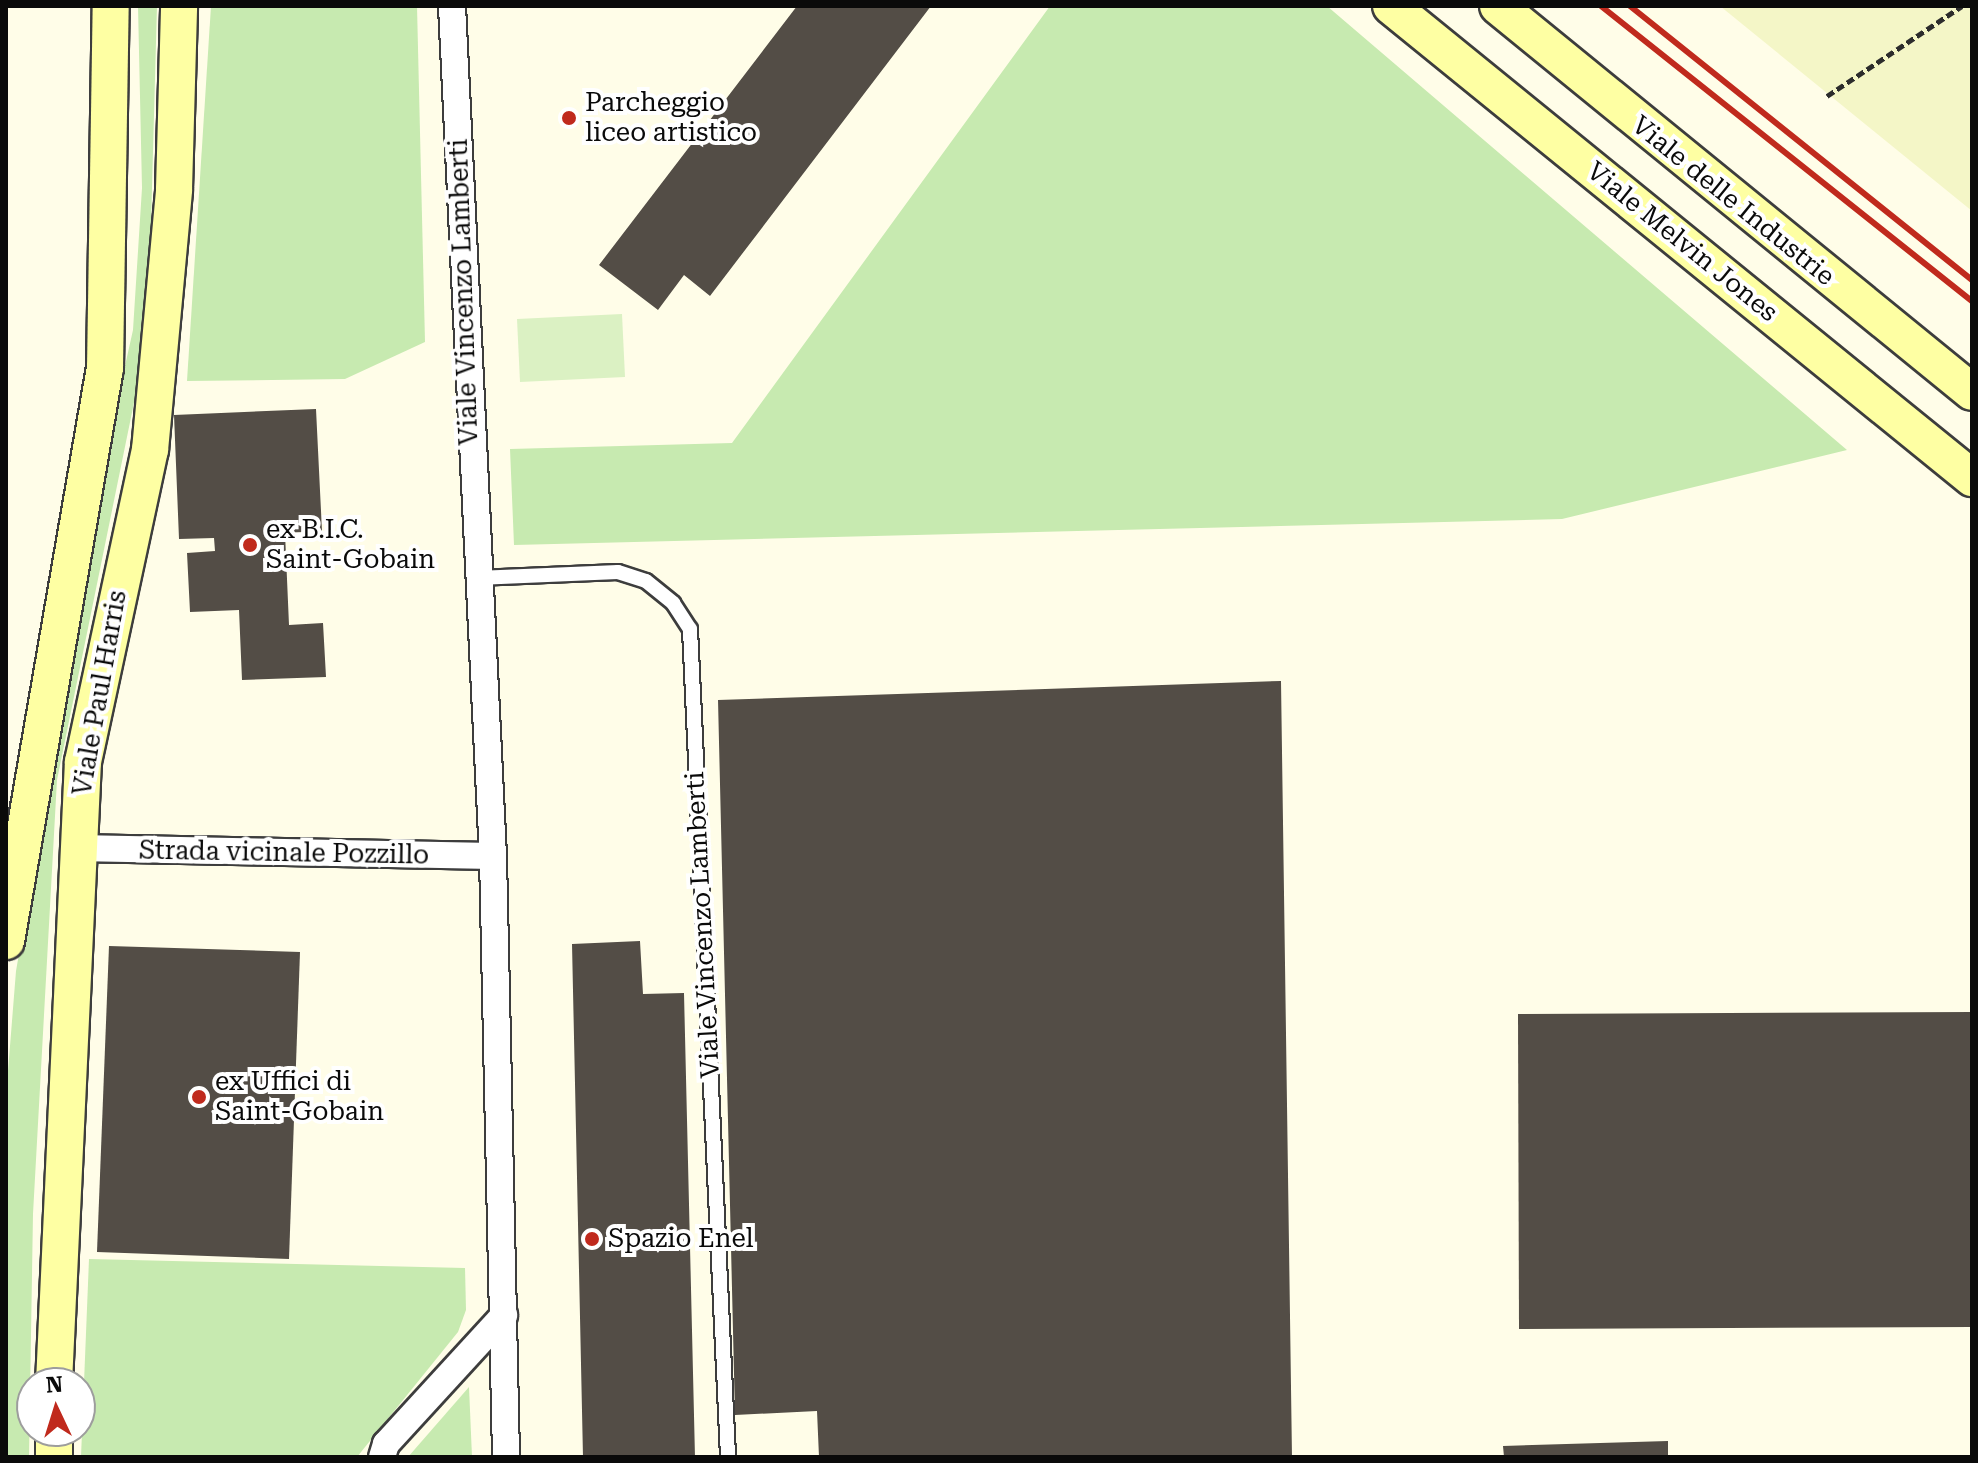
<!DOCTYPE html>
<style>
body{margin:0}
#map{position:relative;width:1978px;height:1463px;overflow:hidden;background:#fffde8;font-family:"Roboto Serif",serif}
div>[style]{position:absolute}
.farmland>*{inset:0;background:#f4f6c7}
.green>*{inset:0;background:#c7eab0}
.pitch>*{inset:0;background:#dbf1c3}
.building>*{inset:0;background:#534d46}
.path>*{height:5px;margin-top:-2.5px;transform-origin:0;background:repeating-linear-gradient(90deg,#2c2c2c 0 8px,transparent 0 12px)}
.roads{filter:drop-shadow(2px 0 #3d3d3d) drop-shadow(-2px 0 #3d3d3d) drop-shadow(0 2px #3d3d3d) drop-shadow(0 -2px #3d3d3d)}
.lane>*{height:14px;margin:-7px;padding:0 7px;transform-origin:7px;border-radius:7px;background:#fff}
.street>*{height:26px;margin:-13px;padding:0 13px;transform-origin:13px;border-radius:13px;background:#fff}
.secondary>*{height:36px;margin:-18px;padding:0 18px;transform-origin:18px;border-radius:18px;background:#feffa3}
.rail>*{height:6px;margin:-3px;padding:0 3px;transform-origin:3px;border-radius:3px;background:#c02a1d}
.dots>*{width:22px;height:22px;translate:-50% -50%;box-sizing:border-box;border:4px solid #fff;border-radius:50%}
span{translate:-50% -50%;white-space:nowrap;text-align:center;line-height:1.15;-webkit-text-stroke:8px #fff;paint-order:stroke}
.poi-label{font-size:26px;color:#0a0a0a}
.left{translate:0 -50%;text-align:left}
.street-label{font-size:26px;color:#0a0a0a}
.frame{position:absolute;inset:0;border:8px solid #0a0a0a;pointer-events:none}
.north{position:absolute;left:16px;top:1367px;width:80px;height:80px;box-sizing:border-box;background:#fff;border:2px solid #9d9d9d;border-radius:50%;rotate:356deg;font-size:22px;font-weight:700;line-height:32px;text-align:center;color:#0a0a0a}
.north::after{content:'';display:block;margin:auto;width:28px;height:36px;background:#c02a1d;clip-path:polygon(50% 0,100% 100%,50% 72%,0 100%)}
</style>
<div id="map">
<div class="farmland">
<div style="clip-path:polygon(1720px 6px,1972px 6px,1972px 211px)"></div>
</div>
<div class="green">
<div style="clip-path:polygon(138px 6px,157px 6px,148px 334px,57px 780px,33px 1214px,29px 1457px,6px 1457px,6px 1096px,16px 971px,106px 451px,133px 330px,142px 188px)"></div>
<div style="clip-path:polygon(211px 6px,417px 6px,425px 342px,345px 379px,187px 381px)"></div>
<div style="clip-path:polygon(1050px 6px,1327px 6px,1847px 450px,1562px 519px,514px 545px,510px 449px,732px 443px)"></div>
<div style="clip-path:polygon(89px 1259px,465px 1268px,466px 1310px,458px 1332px,357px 1457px,81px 1457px)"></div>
<div style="clip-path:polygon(469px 1387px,472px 1457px,408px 1457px)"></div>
</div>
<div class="pitch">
<div style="clip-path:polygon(622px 314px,625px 377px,520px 382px,517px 319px)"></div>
</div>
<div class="building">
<div style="clip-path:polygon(797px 6px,931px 6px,710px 296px,684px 275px,658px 310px,599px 265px)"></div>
<div style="clip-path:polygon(316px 409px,322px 531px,285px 533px,289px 625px,323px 623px,326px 677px,242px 680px,239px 610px,190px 612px,187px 553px,215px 551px,214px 538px,179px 539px,174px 415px)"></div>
<div style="clip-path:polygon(1281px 681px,1292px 1457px,819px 1457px,817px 1411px,735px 1415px,718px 700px)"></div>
<div style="clip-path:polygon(640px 941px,643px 994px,684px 993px,695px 1457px,583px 1457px,572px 944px)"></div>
<div style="clip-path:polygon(109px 946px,300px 952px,289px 1259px,97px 1252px)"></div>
<div style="clip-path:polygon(1972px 1012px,1972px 1327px,1519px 1329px,1518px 1014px)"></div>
<div style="clip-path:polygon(1668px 1441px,1668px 1457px,1504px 1457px,1503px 1446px)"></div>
</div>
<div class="path">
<div style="left:1827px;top:96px;width:162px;rotate:-33.7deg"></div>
</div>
<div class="roads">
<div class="lane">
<div style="left:477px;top:578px;width:141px;rotate:-2.4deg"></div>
<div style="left:618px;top:572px;width:29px;rotate:18deg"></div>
<div style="left:646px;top:581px;width:35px;rotate:39deg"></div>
<div style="left:673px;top:603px;width:31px;rotate:57deg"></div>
<div style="left:690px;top:629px;width:829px;rotate:87.37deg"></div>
</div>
<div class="street">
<div style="left:452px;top:6px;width:851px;rotate:87.24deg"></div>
<div style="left:493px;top:856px;width:601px;rotate:88.76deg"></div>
<div style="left:76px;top:848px;width:417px;rotate:1.1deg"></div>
<div style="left:382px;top:1457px;width:14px;rotate:-73deg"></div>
<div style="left:386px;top:1444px;width:175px;rotate:-47.5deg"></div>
</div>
<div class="secondary">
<div style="left:1391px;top:6px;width:749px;rotate:39.09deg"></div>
<div style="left:1498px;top:6px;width:611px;rotate:39.16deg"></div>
<div style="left:6px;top:941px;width:581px;rotate:-80.2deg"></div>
<div style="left:105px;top:368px;width:362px;rotate:-89.1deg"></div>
<div style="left:54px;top:1383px;width:622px;rotate:-87.33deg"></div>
<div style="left:83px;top:762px;width:319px;rotate:-77.9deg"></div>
<div style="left:150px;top:450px;width:262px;rotate:-84.7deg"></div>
<div style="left:174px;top:189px;width:183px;rotate:-88.4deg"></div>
<div style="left:54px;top:1457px;width:26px;rotate:-90deg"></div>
</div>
</div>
<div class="rail">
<div style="left:1601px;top:6px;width:474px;rotate:38.5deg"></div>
<div style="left:1630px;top:6px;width:438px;rotate:38.7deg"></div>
</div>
<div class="dots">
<div style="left:569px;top:118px;background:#c02a1d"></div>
<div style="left:250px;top:545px;background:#c02a1d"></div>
<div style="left:199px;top:1097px;background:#c02a1d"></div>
<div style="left:592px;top:1239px;background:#c02a1d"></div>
</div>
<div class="poi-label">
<span class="left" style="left:585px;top:118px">Parcheggio<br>liceo artistico</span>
<span class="left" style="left:266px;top:545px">ex B.I.C.<br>Saint-Gobain</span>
<span class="left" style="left:215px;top:1097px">ex Uffici di<br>Saint-Gobain</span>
<span class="left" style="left:608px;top:1239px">Spazio Enel</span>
</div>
<div class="street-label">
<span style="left:1733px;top:201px;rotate:39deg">Viale delle Industrie</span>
<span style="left:1682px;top:242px;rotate:39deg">Viale Melvin Jones</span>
<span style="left:464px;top:292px;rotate:-92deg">Viale Vincenzo Lamberti</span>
<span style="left:100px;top:693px;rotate:-80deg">Viale Paul Harris</span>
<span style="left:284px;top:853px;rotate:1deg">Strada vicinale Pozzillo</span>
<span style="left:703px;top:925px;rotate:-93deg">Viale Vincenzo Lamberti</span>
</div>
<div class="frame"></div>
<div class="north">N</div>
</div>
